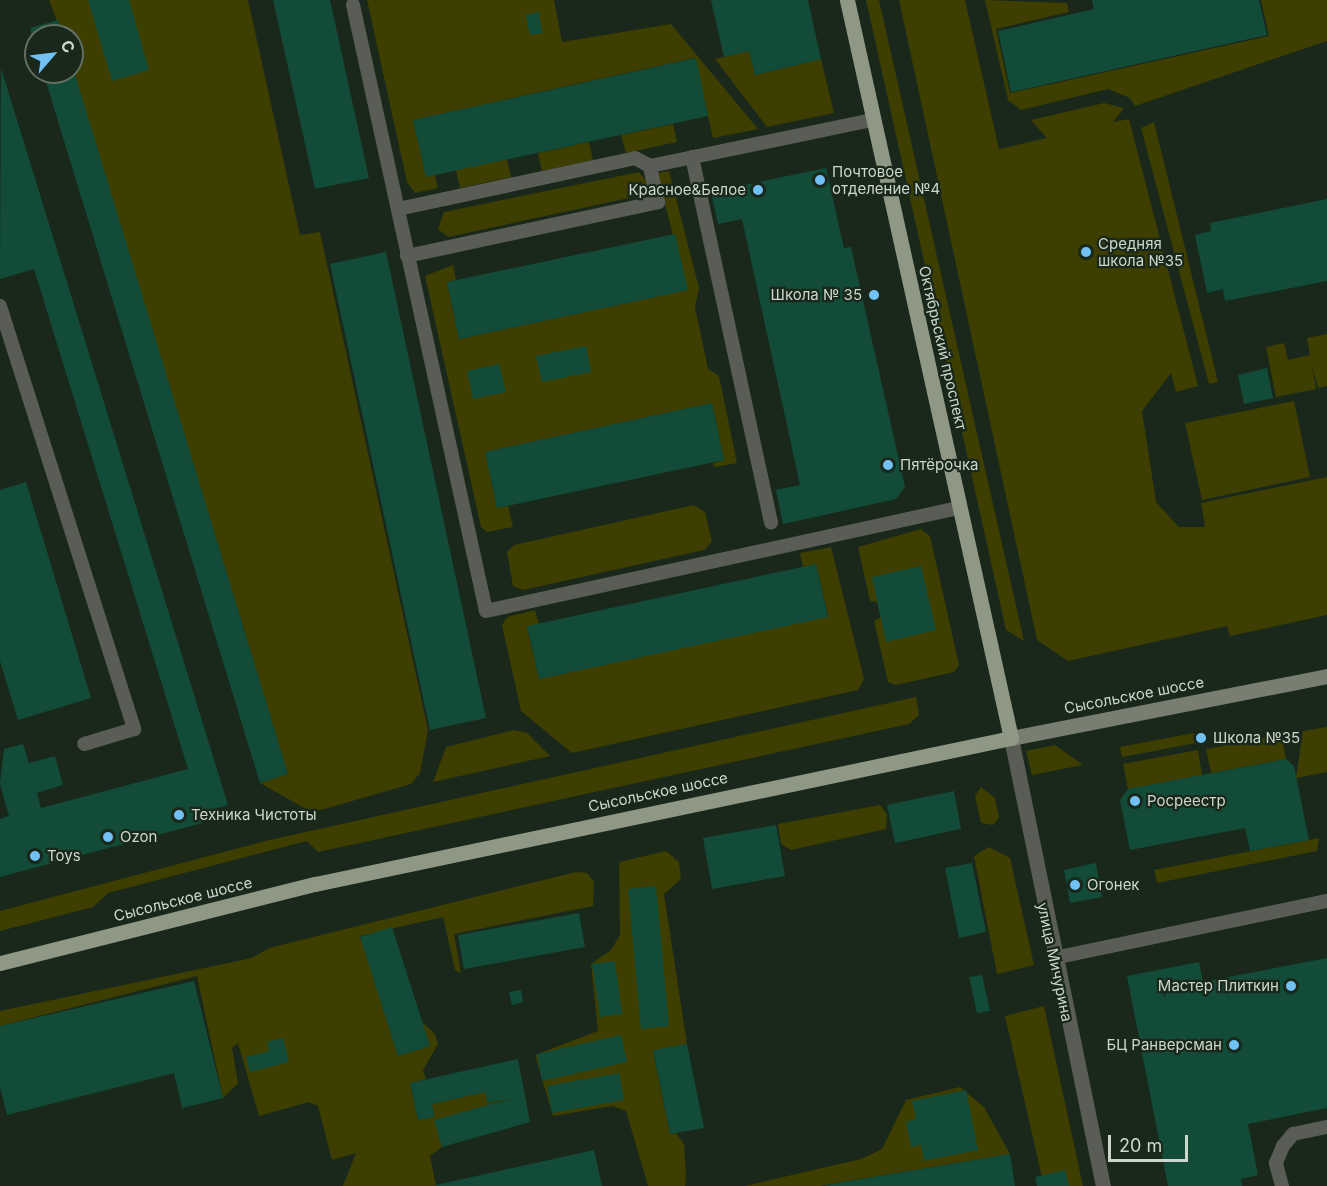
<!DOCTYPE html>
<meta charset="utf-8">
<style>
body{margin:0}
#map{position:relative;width:1327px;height:1186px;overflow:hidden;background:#19281a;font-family:Inter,sans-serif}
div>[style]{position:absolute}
.green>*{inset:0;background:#3e3e00}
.building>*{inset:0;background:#124c38}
.lane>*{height:14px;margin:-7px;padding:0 7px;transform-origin:7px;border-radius:7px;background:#595d55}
.street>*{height:15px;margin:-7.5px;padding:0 7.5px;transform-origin:7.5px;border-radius:7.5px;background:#595d55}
.secondary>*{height:15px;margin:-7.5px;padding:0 7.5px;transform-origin:7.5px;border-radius:7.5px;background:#787e70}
.primary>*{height:15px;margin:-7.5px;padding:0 7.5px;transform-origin:7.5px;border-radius:7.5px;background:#8f9785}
.dots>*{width:16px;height:16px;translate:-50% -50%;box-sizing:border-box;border:3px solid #19281a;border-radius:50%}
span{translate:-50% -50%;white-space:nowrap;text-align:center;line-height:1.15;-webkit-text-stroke:4.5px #19281a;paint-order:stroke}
.poi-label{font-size:15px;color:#ccd6cd}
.left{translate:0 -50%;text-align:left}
.right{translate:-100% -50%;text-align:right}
.street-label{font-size:15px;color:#ccd6cd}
.north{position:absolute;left:24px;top:24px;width:60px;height:60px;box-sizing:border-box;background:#19281a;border:2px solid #616e62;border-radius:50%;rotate:62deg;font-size:16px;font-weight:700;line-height:24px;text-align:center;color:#ccd6cd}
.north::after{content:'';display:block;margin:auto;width:21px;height:27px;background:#71c1f5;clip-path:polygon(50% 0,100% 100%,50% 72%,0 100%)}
.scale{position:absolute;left:1108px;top:1135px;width:80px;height:27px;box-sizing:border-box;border:3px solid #ccd6cd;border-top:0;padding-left:8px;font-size:18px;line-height:21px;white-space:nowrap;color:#ccd6cd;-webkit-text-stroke:4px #19281a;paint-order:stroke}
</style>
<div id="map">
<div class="green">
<div style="clip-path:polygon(49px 0,248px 0,300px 235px,320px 232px,428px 730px,420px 773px,411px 784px,321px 810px,306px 809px,260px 783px,288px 774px,72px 66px,72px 36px,63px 36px)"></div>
<div style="clip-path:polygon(367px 0,554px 0,562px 42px,671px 24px,758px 129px,713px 138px,695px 58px,413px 120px,426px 176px,435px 175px,438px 188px,415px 193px,407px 182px)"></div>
<div style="clip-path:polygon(866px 0,879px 0,1024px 641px,1006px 630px)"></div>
<div style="clip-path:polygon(899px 0,965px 0,999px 149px,1047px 138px,1031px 120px,1104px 103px,1124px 108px,1113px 122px,1129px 119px,1198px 386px,1176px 392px,1171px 373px,1142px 411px,1156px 502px,1179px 527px,1205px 527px,1201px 503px,1327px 477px,1327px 615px,1230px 636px,1227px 626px,1068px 661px,1037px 640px)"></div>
<div style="clip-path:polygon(985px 0,1067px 3px,1069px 12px,996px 29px,1010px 93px,1269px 36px,1261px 0,1327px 0,1327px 41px,1135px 106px,1130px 98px,1108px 89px,1021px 110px,1008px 100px)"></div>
<div style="clip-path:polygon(749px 51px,755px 75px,821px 59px,834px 113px,767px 127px,715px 59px)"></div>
<div style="clip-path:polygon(1154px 122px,1218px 382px,1209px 384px,1141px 128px)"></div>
<div style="clip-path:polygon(673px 124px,677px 142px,626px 153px,621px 135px)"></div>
<div style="clip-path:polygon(589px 142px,593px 160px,542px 171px,538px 153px)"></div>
<div style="clip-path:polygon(507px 159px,511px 177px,460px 188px,456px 170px)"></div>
<div style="clip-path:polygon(669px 171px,699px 288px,695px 307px,708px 369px,719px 376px,737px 463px,714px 467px,713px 463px,724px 460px,712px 403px,485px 452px,497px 508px,508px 506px,513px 527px,487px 532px,481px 527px,425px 276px,453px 265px,456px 280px,447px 282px,459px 339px,687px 290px,657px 173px)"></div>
<div style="clip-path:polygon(639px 172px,647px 182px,644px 193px,629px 198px,448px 237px,438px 229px,444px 212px)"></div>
<div style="clip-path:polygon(1327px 334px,1327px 386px,1318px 388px,1312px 365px,1316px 389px,1276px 397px,1266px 347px,1284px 343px,1288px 360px,1310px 355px,1307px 338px)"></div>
<div style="clip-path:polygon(1294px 401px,1310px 477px,1202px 500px,1185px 423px)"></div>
<div style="clip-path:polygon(694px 505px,705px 512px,712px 542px,704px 550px,523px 590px,513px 586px,507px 552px,514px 545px)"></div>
<div style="clip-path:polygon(921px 529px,930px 536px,959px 665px,954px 672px,896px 685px,888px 682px,874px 621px,881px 617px,877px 602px,870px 601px,858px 547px)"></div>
<div style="clip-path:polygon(831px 547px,864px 679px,858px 690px,572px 753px,521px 711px,502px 625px,507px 617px,535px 610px,539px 624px,527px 627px,539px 679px,828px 616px,816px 564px,803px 567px,800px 553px)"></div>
<div style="clip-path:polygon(916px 697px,919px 715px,909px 724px,318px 852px,307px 841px,108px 893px,93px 907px,0 931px,0 911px,265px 841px)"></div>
<div style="clip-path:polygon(1327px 727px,1327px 772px,1296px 778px,1303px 731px)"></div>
<div style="clip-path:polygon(514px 730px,527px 733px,550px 756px,433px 782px,446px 747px)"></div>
<div style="clip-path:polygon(1194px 733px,1196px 743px,1122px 757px,1120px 747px)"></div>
<div style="clip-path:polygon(1281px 735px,1286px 759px,1211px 773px,1206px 749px)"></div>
<div style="clip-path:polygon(1055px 745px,1083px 765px,1032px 775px,1026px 751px)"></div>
<div style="clip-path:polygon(1198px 750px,1202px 775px,1128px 789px,1123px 764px)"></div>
<div style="clip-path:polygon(981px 787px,995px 798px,999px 818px,993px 825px,981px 823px,975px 796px)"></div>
<div style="clip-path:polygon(880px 805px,887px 814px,886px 829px,791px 850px,781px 844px,778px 824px)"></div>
<div style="clip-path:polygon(1319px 838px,1317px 851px,1157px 883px,1154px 870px)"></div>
<div style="clip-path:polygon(989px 847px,1010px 858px,1034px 965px,997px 974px,974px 856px)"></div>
<div style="clip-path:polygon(666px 851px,679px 862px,681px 879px,664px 894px,687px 1044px,653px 1051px,670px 1134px,676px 1133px,684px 1144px,686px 1177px,685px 1186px,648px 1186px,626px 1111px,612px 1106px,553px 1116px,535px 1055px,598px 1031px,591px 964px,611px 950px,620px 935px,619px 862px)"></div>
<div style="clip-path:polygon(576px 872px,587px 873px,594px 882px,593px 906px,454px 934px,461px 973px,455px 970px,443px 917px,360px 936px,398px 1056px,430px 1046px,422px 1022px,435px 1034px,438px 1044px,423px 1070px,426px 1079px,410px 1083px,418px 1120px,434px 1117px,432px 1104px,485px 1092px,487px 1103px,523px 1095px,435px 1120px,442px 1147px,430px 1156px,436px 1186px,343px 1186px,356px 1153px,332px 1160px,318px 1106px,309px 1102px,259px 1116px,238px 1043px,232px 1048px,238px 1083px,223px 1098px,197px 976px,0 1026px,0 1011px,252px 958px,269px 948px)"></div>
<div style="clip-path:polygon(1044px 1006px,1083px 1186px,1044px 1186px,1005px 1016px)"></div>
<div style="clip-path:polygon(960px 1087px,984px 1107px,1010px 1154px,819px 1186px,745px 1186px,861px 1159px,882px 1149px,906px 1100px)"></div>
</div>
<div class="building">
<div style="clip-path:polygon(88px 0,129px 0,149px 70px,112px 81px)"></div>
<div style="clip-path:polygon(273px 0,330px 0,369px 178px,315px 189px)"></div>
<div style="clip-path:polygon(711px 0,808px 0,821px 59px,755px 75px,749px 51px,724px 57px)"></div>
<div style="clip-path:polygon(1092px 0,1259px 0,1267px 35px,1011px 92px,998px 31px,1094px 9px)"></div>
<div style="clip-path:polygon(539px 12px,542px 33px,530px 35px,526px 15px)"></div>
<div style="clip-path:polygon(58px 20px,63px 36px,36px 36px,35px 47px,30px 28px)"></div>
<div style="clip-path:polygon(696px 58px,708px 116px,426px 177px,413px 120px)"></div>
<div style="clip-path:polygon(1px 68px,228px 805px,199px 813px,202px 823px,0 877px,0 819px,9px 816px,0 784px,4px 749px,23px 744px,29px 763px,55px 756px,63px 785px,37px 793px,41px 808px,188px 769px,34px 269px,0 279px)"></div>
<div style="clip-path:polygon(73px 68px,288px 774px,260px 783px,43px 72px,72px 72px)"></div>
<div style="clip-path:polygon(826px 168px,844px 248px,851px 247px,905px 487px,896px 499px,783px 524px,776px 490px,800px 485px,742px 219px,718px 224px,711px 192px)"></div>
<div style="clip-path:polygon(1327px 199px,1327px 281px,1225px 301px,1223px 289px,1207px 293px,1195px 235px,1211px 231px,1210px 223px)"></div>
<div style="clip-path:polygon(675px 234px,688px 290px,459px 339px,447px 282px)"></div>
<div style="clip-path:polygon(386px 252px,486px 718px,430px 730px,330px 264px)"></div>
<div style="clip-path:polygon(586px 346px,591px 372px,542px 382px,536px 356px)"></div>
<div style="clip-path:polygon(499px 364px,506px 392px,473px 399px,467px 371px)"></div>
<div style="clip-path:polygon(1267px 368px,1273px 398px,1244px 404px,1238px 375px)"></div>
<div style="clip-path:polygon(712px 403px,724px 460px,497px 508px,485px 452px)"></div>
<div style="clip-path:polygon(26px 482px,91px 698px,18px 720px,0 661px,0 490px)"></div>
<div style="clip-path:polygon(816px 564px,828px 617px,539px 679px,527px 626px)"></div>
<div style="clip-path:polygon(921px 566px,936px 630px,886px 642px,872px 577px)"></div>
<div style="clip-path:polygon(1286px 759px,1294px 766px,1309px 840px,1250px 851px,1245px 828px,1130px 850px,1120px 800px,1128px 789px)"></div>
<div style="clip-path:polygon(954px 791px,961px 829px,895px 843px,887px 805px)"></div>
<div style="clip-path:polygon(776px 825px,785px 876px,712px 889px,703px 838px)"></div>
<div style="clip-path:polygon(972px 863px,986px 932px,959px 938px,945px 868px)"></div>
<div style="clip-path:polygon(1096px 863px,1102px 897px,1070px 903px,1064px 870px)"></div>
<div style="clip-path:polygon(656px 886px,669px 1026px,641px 1029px,628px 889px)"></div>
<div style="clip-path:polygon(579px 913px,585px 947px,464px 969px,458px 935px)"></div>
<div style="clip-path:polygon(392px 927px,430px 1046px,398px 1056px,360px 937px)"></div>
<div style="clip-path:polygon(1327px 958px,1327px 1108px,1248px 1124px,1258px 1175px,1241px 1179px,1242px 1186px,1168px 1186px,1127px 976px,1199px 962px,1203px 982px)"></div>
<div style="clip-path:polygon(615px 961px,622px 1014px,600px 1017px,592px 964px)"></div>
<div style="clip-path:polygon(982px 975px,990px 1011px,977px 1013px,969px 977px)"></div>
<div style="clip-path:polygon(194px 981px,223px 1098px,182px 1108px,174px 1073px,7px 1115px,0 1087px,0 1026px)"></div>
<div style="clip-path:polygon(521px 990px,523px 1002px,512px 1005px,509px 992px)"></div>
<div style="clip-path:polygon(621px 1035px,627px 1062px,542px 1081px,537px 1054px)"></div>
<div style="clip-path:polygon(283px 1038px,289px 1062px,250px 1072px,246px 1057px,269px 1051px,267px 1042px)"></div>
<div style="clip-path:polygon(687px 1044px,704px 1128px,670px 1134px,653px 1050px)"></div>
<div style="clip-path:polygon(518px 1059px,530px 1122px,442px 1147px,434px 1120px,514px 1098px,487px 1103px,485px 1092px,432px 1104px,434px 1117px,418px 1120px,410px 1083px)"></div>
<div style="clip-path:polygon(619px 1073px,624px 1100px,552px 1113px,547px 1086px)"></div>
<div style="clip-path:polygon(966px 1090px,978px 1150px,924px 1161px,921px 1145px,911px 1147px,906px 1122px,916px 1119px,912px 1101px)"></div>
<div style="clip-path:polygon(594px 1150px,602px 1186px,436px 1186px,436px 1185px)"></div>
<div style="clip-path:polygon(1010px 1154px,1015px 1186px,826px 1186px,826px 1185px)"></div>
<div style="clip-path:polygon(1065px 1170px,1069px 1186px,1037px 1186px,1035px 1177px)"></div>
</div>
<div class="lane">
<div style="left:353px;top:5px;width:620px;rotate:77.62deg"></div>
<div style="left:486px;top:611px;width:485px;rotate:-12.3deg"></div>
<div style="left:692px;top:157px;width:374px;rotate:77.8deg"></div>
<div style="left:398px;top:209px;width:242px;rotate:-12.1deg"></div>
<div style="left:635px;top:158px;width:17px;rotate:28deg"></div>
<div style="left:650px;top:166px;width:228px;rotate:-11.7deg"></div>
<div style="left:407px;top:256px;width:257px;rotate:-12.1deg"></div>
<div style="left:658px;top:202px;width:37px;rotate:-103deg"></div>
<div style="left:0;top:306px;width:444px;rotate:72.4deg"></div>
<div style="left:134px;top:729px;width:52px;rotate:163.3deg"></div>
<div style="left:1054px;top:958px;width:279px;rotate:-11.8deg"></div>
<div style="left:1282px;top:1186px;width:24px;rotate:-105deg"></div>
<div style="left:1276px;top:1163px;width:18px;rotate:-68deg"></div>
<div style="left:1283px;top:1146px;width:16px;rotate:-50deg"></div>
<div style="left:1293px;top:1134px;width:35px;rotate:-12deg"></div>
</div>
<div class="street">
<div style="left:1011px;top:738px;width:457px;rotate:78.4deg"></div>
</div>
<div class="secondary">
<div style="left:1011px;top:738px;width:322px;rotate:-11.1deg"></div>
</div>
<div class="primary">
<div style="left:0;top:963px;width:325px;rotate:-14.1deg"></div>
<div style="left:315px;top:884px;width:711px;rotate:-11.85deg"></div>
<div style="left:1011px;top:738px;width:756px;rotate:-102.53deg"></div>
</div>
<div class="dots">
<div style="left:820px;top:180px;background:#71c1f5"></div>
<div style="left:758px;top:190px;background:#71c1f5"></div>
<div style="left:1086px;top:252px;background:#71c1f5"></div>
<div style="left:874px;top:295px;background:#71c1f5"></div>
<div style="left:888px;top:465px;background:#71c1f5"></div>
<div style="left:1201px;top:738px;background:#71c1f5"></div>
<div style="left:1135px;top:801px;background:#71c1f5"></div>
<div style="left:179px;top:815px;background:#71c1f5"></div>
<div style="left:108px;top:837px;background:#71c1f5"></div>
<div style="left:35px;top:856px;background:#71c1f5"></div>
<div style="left:1075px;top:885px;background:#71c1f5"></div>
<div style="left:1291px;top:986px;background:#71c1f5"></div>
<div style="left:1234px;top:1045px;background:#71c1f5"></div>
</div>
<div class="poi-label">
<span class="left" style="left:832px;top:180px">Почтовое<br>отделение №4</span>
<span class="right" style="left:746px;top:190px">Красное&amp;Белое</span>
<span class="left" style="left:1098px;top:252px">Средняя<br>школа №35</span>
<span class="right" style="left:862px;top:295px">Школа № 35</span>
<span class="left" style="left:900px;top:465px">Пятёрочка</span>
<span class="left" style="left:1213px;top:738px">Школа №35</span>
<span class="left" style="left:1147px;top:801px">Росреестр</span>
<span class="left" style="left:191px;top:815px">Техника Чистоты</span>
<span class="left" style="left:120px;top:837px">Ozon</span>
<span class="left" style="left:47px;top:856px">Toys</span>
<span class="left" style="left:1087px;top:885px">Огонек</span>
<span class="right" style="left:1279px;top:986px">Мастер Плиткин</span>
<span class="right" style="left:1222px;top:1045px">БЦ Ранверсман</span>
</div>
<div class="street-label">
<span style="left:943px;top:348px;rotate:77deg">Октябрьский проспект</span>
<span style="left:1134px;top:695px;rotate:-11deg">Сысольское шоссе</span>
<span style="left:658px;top:792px;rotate:-12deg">Сысольское шоссе</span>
<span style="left:183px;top:899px;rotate:-14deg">Сысольское шоссе</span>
<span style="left:1055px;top:962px;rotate:78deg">улица Мичурина</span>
</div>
<div class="north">С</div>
<div class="scale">20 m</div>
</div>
